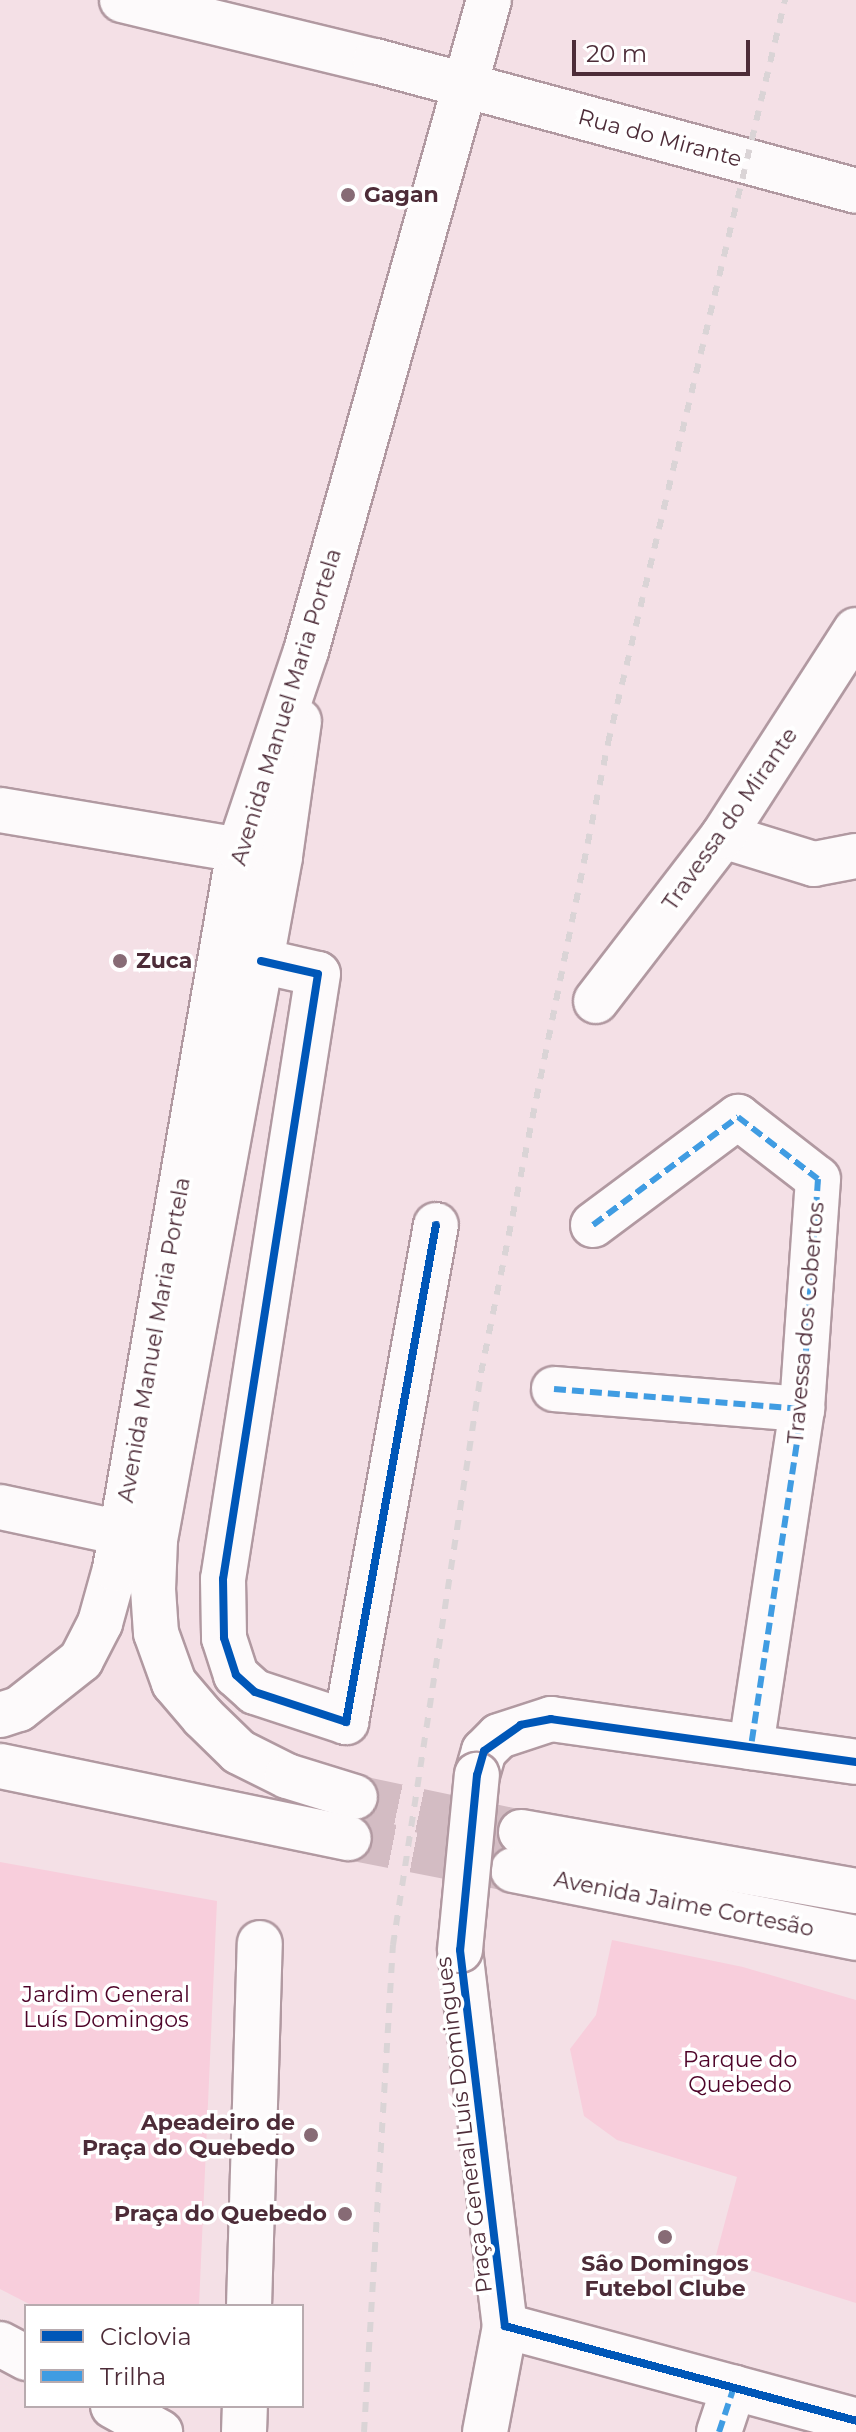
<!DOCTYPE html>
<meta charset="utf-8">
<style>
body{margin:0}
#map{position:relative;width:856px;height:2432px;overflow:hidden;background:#f4e0e6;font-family:Montserrat,sans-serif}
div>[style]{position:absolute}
.green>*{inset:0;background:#f8cedc}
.secondary-tunnel>*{height:44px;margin-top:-22px;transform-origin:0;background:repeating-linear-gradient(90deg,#d3bcc3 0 44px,transparent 0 66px)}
.roads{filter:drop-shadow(2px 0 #b199a1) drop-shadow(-2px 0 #b199a1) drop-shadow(0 2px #b199a1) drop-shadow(0 -2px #b199a1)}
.street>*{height:44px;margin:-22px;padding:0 22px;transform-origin:22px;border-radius:22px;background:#fdfafb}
.secondary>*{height:44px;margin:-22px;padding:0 22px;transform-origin:22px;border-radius:22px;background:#fdfafb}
.rail>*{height:6px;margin-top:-3px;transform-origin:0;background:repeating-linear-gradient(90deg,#dad4d6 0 10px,transparent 0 20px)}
.bridges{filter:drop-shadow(2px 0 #b199a1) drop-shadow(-2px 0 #b199a1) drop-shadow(0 2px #b199a1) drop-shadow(0 -2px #b199a1)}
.street-bridge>*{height:44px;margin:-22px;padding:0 22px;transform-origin:22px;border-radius:22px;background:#fdfafb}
.quiet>*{height:6px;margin-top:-3px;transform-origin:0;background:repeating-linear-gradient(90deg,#409ce2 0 12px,transparent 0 18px)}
.cycleway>*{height:8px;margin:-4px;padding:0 4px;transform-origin:4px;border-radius:4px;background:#0057b8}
.dots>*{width:22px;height:22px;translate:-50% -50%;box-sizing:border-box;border:4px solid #fff;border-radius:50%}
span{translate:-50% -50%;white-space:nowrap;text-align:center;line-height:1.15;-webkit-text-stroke:7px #fff;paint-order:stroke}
.street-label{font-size:22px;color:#4d2c38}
.poi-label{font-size:22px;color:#4d2c38;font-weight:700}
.left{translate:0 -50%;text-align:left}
.right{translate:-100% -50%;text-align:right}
.park-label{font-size:22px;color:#4e0429}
.legend{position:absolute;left:24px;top:2304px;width:280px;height:104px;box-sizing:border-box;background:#fff;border:2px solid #b8abaf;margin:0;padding:10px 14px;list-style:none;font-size:24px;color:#4d2c38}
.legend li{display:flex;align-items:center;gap:16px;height:40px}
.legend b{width:40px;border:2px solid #b8abaf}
.scale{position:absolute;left:572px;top:40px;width:178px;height:36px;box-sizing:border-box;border:4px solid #4d2c38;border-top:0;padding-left:10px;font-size:24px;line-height:28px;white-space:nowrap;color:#4d2c38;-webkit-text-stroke:6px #fff;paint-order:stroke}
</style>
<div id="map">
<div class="green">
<div style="clip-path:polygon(0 1862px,217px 1901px,199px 2306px,33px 2306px,0 2289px)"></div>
<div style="clip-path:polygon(612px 1940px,743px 1967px,856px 2000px,856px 2303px,715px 2259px,737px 2177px,617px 2140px,584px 2116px,570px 2049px,596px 2015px)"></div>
</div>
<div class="secondary-tunnel">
<div style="left:355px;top:1797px;width:170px;rotate:11.9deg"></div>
<div style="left:349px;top:1838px;width:158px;rotate:11deg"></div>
</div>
<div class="roads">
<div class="street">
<div style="left:122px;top:0;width:260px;rotate:13.6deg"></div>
<div style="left:375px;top:61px;width:498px;rotate:15.1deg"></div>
<div style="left:0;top:810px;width:242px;rotate:9.5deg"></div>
<div style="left:723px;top:836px;width:95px;rotate:17.1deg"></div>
<div style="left:814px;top:864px;width:43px;rotate:-10.8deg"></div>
<div style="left:261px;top:961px;width:58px;rotate:12.8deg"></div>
<div style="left:318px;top:974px;width:612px;rotate:98.92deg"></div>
<div style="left:223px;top:1579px;width:59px;rotate:89deg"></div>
<div style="left:224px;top:1638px;width:39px;rotate:72deg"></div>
<div style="left:236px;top:1675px;width:25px;rotate:42deg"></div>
<div style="left:255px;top:1692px;width:96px;rotate:18.2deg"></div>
<div style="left:346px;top:1722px;width:505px;rotate:-79.74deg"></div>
<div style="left:596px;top:1001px;width:208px;rotate:-52.4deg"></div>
<div style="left:723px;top:836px;width:245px;rotate:-57.2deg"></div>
<div style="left:593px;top:1225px;width:181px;rotate:-36.7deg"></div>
<div style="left:738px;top:1117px;width:101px;rotate:37.8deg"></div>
<div style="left:818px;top:1179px;width:231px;rotate:94deg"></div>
<div style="left:802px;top:1409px;width:342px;rotate:98.6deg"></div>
<div style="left:554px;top:1389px;width:249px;rotate:4.6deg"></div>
<div style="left:0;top:1507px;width:124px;rotate:12.1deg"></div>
<div style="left:477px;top:1775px;width:25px;rotate:-74deg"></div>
<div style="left:484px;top:1751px;width:21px;rotate:-45deg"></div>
<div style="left:499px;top:1736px;width:55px;rotate:-18.1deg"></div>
<div style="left:551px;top:1719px;width:308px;rotate:8deg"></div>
<div style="left:460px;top:1950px;width:379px;rotate:83.2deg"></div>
<div style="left:505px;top:2326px;width:364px;rotate:15.1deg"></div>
<div style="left:249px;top:2306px;width:363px;rotate:-88.3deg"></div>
<div style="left:0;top:2344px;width:30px;rotate:28deg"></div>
<div style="left:113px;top:2406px;width:54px;rotate:29deg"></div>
<div style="left:244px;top:2432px;width:26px;rotate:-88deg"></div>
<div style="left:485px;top:2432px;width:108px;rotate:-79.3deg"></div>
<div style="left:719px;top:2432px;width:47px;rotate:-71.6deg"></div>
</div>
<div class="secondary">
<div style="left:299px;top:721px;width:137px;rotate:98deg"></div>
<div style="left:280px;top:857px;width:694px;rotate:100.37deg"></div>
<div style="left:155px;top:1540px;width:49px;rotate:92.3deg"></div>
<div style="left:153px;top:1589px;width:44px;rotate:86.1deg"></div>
<div style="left:156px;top:1633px;width:53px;rotate:70.2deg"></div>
<div style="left:174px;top:1683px;width:45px;rotate:49.5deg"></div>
<div style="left:203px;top:1717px;width:50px;rotate:44.2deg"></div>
<div style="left:239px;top:1752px;width:54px;rotate:26.6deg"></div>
<div style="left:287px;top:1776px;width:71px;rotate:17.2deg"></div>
<div style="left:0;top:1715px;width:20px;rotate:-18deg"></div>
<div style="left:19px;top:1709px;width:79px;rotate:-38.3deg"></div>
<div style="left:81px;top:1660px;width:42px;rotate:-62.8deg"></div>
<div style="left:100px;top:1623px;width:56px;rotate:-74.5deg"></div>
<div style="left:115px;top:1569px;width:730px;rotate:-80.21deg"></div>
<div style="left:239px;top:850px;width:210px;rotate:-71.4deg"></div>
<div style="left:306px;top:651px;width:676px;rotate:-74.3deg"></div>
<div style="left:0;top:1766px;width:356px;rotate:11.7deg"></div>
<div style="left:521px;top:1832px;width:340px;rotate:10deg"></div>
<div style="left:513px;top:1870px;width:350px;rotate:11.2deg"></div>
</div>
</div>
<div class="rail">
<div style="left:364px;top:2432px;width:488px;rotate:-86.6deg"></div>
<div style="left:393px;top:1945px;width:579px;rotate:-81.25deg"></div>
<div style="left:481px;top:1373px;width:643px;rotate:-78.6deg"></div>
<div style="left:608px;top:743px;width:764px;rotate:-76.6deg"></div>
</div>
<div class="bridges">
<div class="street-bridge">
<div style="left:460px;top:1950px;width:176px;rotate:-84.5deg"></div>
</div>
</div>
<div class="quiet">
<div style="left:593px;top:1225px;width:181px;rotate:-36.7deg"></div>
<div style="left:738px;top:1117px;width:101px;rotate:37.8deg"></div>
<div style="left:818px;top:1179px;width:231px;rotate:94deg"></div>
<div style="left:802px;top:1409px;width:342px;rotate:98.6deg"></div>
<div style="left:554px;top:1389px;width:249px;rotate:4.6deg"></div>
<div style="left:719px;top:2432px;width:47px;rotate:-71.6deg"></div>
</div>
<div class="cycleway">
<div style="left:261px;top:961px;width:58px;rotate:12.8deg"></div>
<div style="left:318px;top:974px;width:612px;rotate:98.92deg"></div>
<div style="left:223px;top:1579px;width:59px;rotate:89deg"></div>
<div style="left:224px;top:1638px;width:39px;rotate:72deg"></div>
<div style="left:236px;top:1675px;width:25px;rotate:42deg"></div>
<div style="left:255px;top:1692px;width:96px;rotate:18.2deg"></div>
<div style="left:346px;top:1722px;width:505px;rotate:-79.74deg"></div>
<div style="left:856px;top:1762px;width:308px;rotate:-172deg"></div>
<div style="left:551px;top:1719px;width:31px;rotate:169deg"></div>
<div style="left:521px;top:1725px;width:45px;rotate:144.9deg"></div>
<div style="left:484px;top:1751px;width:25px;rotate:106deg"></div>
<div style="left:477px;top:1775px;width:176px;rotate:95.5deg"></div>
<div style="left:460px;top:1950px;width:379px;rotate:83.2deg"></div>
<div style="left:505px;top:2326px;width:364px;rotate:15.1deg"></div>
</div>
<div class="dots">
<div style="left:348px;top:195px;background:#876b75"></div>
<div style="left:120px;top:961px;background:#876b75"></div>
<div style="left:311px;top:2135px;background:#876b75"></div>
<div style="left:345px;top:2214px;background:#876b75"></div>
<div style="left:665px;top:2237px;background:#876b75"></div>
</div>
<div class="street-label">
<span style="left:660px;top:138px;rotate:15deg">Rua do Mirante</span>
<span style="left:286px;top:707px;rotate:-73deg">Avenida Manuel Maria Portela</span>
<span style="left:730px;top:819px;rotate:-55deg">Travessa do Mirante</span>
<span style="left:806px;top:1323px;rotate:-85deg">Travessa dos Cobertos</span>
<span style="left:154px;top:1340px;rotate:-80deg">Avenida Manuel Maria Portela</span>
<span style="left:684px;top:1904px;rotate:11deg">Avenida Jaime Cortesão</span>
<span style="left:464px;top:2125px;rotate:-97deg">Praça General Luís Domingues</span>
</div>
<div class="poi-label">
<span class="left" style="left:364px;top:195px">Gagan</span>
<span class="left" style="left:136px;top:961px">Zuca</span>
<span class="right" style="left:295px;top:2135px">Apeadeiro de<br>Praça do Quebedo</span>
<span class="right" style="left:327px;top:2214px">Praça do Quebedo</span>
<span style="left:665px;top:2276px">Sâo Domingos<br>Futebol Clube</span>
</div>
<div class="park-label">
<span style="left:106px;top:2007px">Jardim General<br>Luís Domingos</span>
<span style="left:740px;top:2072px">Parque do<br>Quebedo</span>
</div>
<ul class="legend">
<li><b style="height:10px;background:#0057b8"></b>Ciclovia</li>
<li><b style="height:10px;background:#409ce2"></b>Trilha</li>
</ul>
<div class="scale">20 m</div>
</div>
